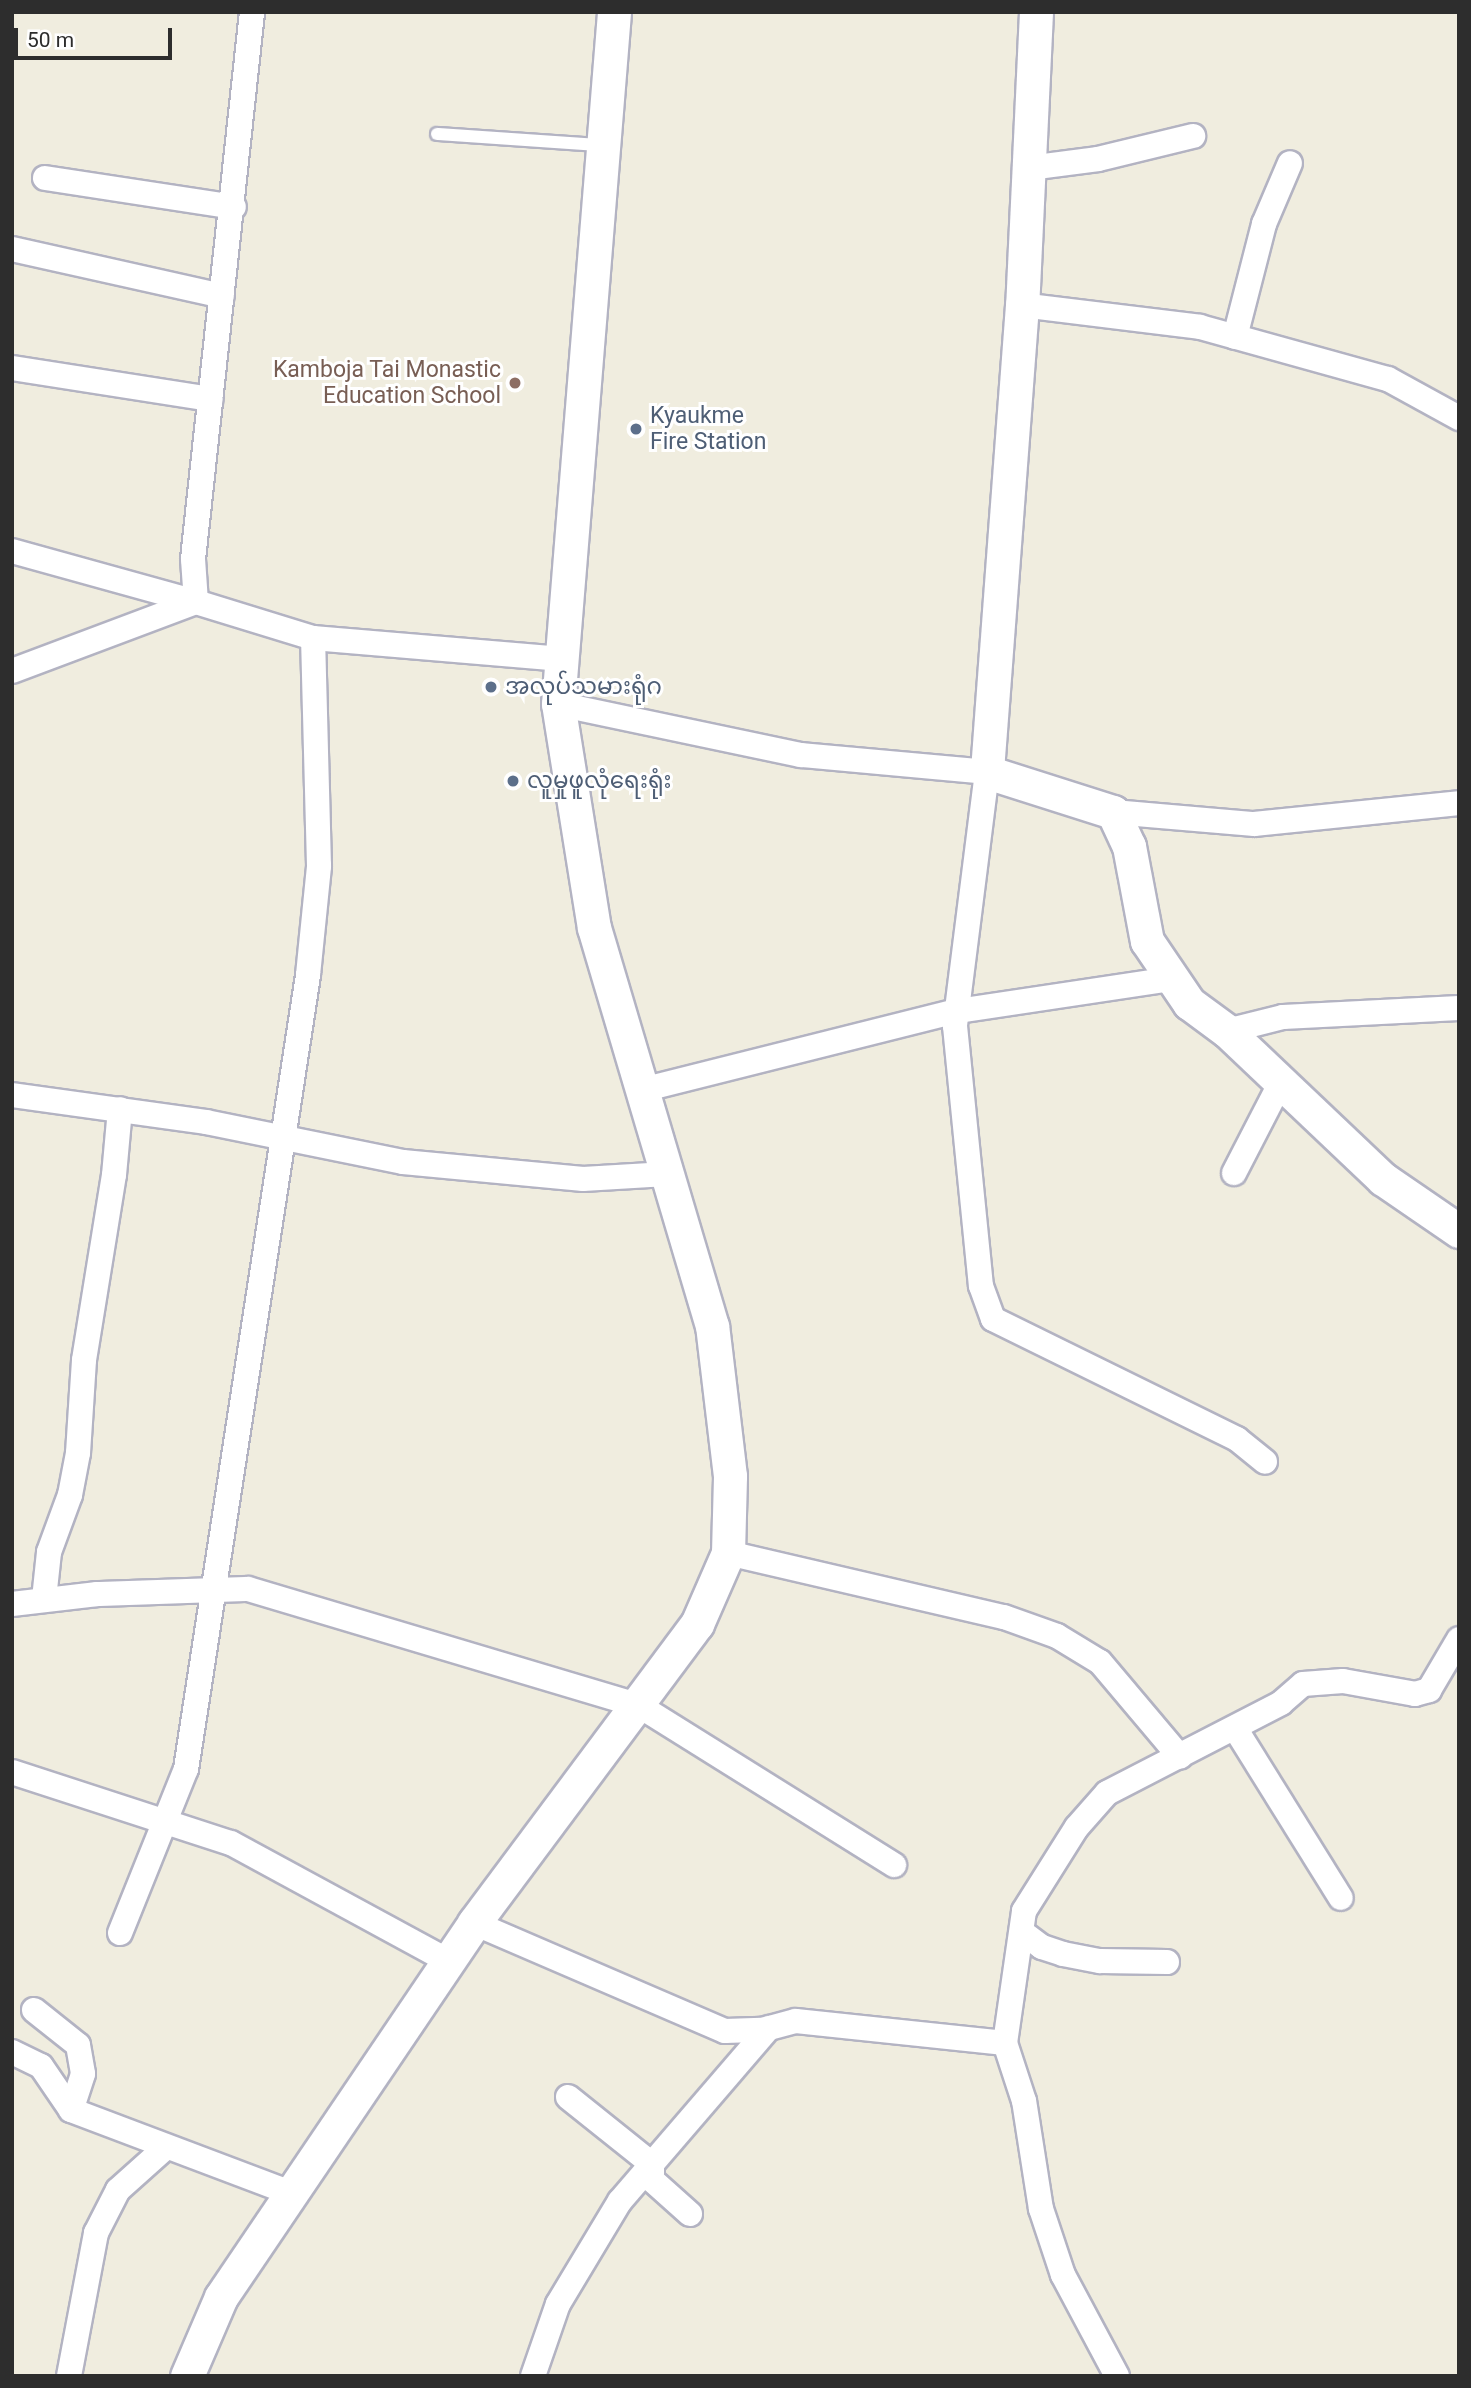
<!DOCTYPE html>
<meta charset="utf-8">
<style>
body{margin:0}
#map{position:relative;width:1471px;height:2388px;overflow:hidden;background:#f0eddf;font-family:Roboto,"Noto Sans Myanmar",sans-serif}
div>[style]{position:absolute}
.roads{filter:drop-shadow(2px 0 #b3b3c2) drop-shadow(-2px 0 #b3b3c2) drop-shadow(0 2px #b3b3c2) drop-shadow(0 -2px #b3b3c2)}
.lane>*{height:12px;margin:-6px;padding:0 6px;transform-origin:6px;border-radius:6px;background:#fff}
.street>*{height:24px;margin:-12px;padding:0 12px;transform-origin:12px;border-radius:12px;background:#fff}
.secondary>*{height:33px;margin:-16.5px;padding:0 16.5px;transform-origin:16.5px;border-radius:16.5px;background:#fff}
.dots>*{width:19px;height:19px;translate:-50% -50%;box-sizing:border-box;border:4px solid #fff;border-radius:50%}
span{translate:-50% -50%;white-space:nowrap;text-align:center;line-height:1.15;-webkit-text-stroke:6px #fff;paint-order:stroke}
.education-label{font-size:23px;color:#785e54}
.right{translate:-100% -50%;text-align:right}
.service-label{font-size:23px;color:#4e5e75}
.left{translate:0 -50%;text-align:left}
.frame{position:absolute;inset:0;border:14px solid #2d2d2d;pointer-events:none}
.scale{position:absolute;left:14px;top:28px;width:158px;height:32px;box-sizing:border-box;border:4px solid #2d2d2d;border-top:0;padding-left:9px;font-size:21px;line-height:24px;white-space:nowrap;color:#2d2d2d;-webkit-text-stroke:5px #fff;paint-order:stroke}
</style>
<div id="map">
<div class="roads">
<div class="lane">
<div style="left:437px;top:134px;width:163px;rotate:3.9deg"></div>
</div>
<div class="street">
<div style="left:1029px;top:168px;width:70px;rotate:-7.4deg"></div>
<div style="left:1098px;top:159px;width:98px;rotate:-13.6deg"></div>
<div style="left:45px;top:178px;width:191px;rotate:8.7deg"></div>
<div style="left:12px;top:249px;width:215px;rotate:12.6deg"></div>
<div style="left:1022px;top:305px;width:179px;rotate:7deg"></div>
<div style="left:1200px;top:327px;width:195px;rotate:15.5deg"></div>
<div style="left:1388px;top:379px;width:81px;rotate:28.8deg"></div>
<div style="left:1235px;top:337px;width:117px;rotate:-75.6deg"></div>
<div style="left:1264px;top:224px;width:66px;rotate:-66.9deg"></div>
<div style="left:12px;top:368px;width:201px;rotate:8.9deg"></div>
<div style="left:12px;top:551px;width:191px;rotate:15.5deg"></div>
<div style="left:196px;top:602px;width:43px;rotate:-94deg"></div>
<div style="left:193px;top:559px;width:550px;rotate:-83.84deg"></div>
<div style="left:12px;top:671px;width:197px;rotate:-20.6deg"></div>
<div style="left:196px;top:602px;width:122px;rotate:17.1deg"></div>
<div style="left:313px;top:638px;width:250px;rotate:4.8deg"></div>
<div style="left:558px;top:704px;width:248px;rotate:11.9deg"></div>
<div style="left:801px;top:755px;width:187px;rotate:5.2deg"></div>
<div style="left:987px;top:772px;width:256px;rotate:97.2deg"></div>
<div style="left:955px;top:1026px;width:261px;rotate:84.3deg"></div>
<div style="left:981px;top:1286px;width:35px;rotate:70deg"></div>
<div style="left:993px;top:1319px;width:272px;rotate:26.2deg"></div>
<div style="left:1237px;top:1439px;width:36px;rotate:39deg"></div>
<div style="left:1113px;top:812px;width:142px;rotate:4.9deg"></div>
<div style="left:1254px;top:824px;width:206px;rotate:-5.8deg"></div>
<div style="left:1227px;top:1031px;width:58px;rotate:-14deg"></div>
<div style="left:1283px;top:1017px;width:176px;rotate:-2.9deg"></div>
<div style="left:642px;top:1090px;width:325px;rotate:-14.1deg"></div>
<div style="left:957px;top:1011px;width:217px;rotate:-8.5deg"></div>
<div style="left:12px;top:1095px;width:196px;rotate:7.9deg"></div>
<div style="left:206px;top:1122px;width:201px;rotate:11.5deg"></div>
<div style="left:403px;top:1162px;width:181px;rotate:5.4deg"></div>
<div style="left:583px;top:1179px;width:84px;rotate:-3.4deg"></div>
<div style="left:1234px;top:1173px;width:102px;rotate:-62.7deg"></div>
<div style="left:728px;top:1553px;width:283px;rotate:13.1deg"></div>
<div style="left:1004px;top:1617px;width:56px;rotate:19.7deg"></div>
<div style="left:1057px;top:1636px;width:50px;rotate:31.2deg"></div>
<div style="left:1100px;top:1662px;width:124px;rotate:49.9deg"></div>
<div style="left:44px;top:1599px;width:47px;rotate:-83.9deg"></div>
<div style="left:49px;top:1552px;width:61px;rotate:-69.8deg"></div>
<div style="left:70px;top:1495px;width:43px;rotate:-79.2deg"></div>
<div style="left:78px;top:1453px;width:93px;rotate:-86.3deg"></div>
<div style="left:84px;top:1360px;width:187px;rotate:-80.8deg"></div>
<div style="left:114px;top:1175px;width:66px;rotate:-84.8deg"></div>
<div style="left:12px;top:1604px;width:86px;rotate:-6.7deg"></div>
<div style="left:97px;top:1594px;width:151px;rotate:-1.9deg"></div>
<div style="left:248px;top:1589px;width:407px;rotate:16.6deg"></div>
<div style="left:638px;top:1705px;width:302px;rotate:32deg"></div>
<div style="left:1235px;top:1728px;width:200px;rotate:58.1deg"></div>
<div style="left:12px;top:1772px;width:230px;rotate:18deg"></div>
<div style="left:231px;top:1843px;width:247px;rotate:28.5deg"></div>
<div style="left:474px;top:1923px;width:273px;rotate:23.3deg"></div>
<div style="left:725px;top:2031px;width:37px;rotate:-2deg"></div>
<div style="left:762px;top:2030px;width:35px;rotate:-15deg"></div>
<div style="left:796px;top:2021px;width:210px;rotate:6deg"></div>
<div style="left:1022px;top:1932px;width:25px;rotate:37deg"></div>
<div style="left:1042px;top:1947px;width:22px;rotate:18deg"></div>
<div style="left:1063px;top:1954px;width:38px;rotate:11deg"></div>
<div style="left:1100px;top:1961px;width:67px;rotate:0.9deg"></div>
<div style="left:120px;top:1933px;width:177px;rotate:-68.1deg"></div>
<div style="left:186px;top:1769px;width:803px;rotate:-81.26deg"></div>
<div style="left:308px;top:975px;width:110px;rotate:-84.2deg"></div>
<div style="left:319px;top:866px;width:228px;rotate:-91.5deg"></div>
<div style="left:34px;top:2010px;width:56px;rotate:38.5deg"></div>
<div style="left:78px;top:2045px;width:29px;rotate:80deg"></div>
<div style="left:83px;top:2074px;width:38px;rotate:108deg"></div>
<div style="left:12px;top:2052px;width:32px;rotate:26deg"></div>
<div style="left:41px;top:2066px;width:53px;rotate:55.7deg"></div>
<div style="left:71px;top:2110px;width:235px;rotate:20.7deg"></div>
<div style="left:568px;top:2097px;width:107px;rotate:38.6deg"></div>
<div style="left:652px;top:2164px;width:16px;rotate:90deg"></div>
<div style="left:652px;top:2180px;width:51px;rotate:41.8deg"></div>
<div style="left:69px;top:2376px;width:146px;rotate:-79.3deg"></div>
<div style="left:96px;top:2233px;width:48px;rotate:-62.9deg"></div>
<div style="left:118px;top:2190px;width:63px;rotate:-41.8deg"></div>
<div style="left:533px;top:2376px;width:76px;rotate:-70.9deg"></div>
<div style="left:558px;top:2304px;width:120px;rotate:-59deg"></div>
<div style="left:620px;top:2201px;width:228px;rotate:-49.3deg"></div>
<div style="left:1117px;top:2376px;width:115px;rotate:-118.1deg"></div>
<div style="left:1063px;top:2275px;width:70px;rotate:-108.4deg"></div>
<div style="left:1041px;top:2209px;width:109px;rotate:-98.9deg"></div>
<div style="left:1024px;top:2101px;width:61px;rotate:-108.1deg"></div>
<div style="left:1005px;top:2043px;width:133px;rotate:-81.8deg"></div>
<div style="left:1024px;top:1911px;width:99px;rotate:-57.8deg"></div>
<div style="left:1077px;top:1827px;width:45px;rotate:-48.6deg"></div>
<div style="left:1107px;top:1793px;width:196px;rotate:-27.3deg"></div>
<div style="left:1281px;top:1703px;width:29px;rotate:-41deg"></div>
<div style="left:1303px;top:1684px;width:40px;rotate:-4.3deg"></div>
<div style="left:1343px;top:1681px;width:73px;rotate:10.2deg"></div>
<div style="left:1415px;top:1694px;width:15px;rotate:-16deg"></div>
<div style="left:1429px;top:1690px;width:59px;rotate:-59.5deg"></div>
</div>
<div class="secondary">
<div style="left:1036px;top:12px;width:293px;rotate:92.7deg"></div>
<div style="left:1022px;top:305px;width:468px;rotate:94.3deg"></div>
<div style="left:987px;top:772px;width:132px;rotate:17.6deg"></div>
<div style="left:1113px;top:812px;width:38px;rotate:65deg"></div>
<div style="left:1129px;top:846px;width:97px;rotate:79.3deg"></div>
<div style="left:1147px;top:941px;width:75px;rotate:55.9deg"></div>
<div style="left:1189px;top:1003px;width:47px;rotate:36.4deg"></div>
<div style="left:1227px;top:1031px;width:215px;rotate:43.5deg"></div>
<div style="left:1383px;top:1179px;width:92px;rotate:34.4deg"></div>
<div style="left:187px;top:2376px;width:86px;rotate:-66.7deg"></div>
<div style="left:221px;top:2297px;width:452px;rotate:-55.9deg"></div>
<div style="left:474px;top:1923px;width:373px;rotate:-53.3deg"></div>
<div style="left:697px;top:1624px;width:77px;rotate:-66.4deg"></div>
<div style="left:728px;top:1553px;width:77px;rotate:-88.5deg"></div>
<div style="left:730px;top:1476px;width:151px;rotate:-96.8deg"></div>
<div style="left:712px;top:1326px;width:415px;rotate:-106.5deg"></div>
<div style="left:594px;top:928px;width:227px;rotate:-99.1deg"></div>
<div style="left:558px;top:704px;width:694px;rotate:-85.37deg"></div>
</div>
</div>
<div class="dots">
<div style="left:515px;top:383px;background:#8d6e63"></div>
<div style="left:636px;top:429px;background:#5c6f8a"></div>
<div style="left:491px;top:687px;background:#5c6f8a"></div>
<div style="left:513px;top:781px;background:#5c6f8a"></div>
</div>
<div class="education-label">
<span class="right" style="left:501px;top:383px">Kamboja Tai Monastic<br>Education School</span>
</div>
<div class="service-label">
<span class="left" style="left:650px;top:429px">Kyaukme<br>Fire Station</span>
<span class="left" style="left:505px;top:687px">အလုပ်သမားရုံဂ</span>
<span class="left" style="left:527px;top:781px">လူမှုဖူလုံရေးရုံး</span>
</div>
<div class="frame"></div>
<div class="scale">50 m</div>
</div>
